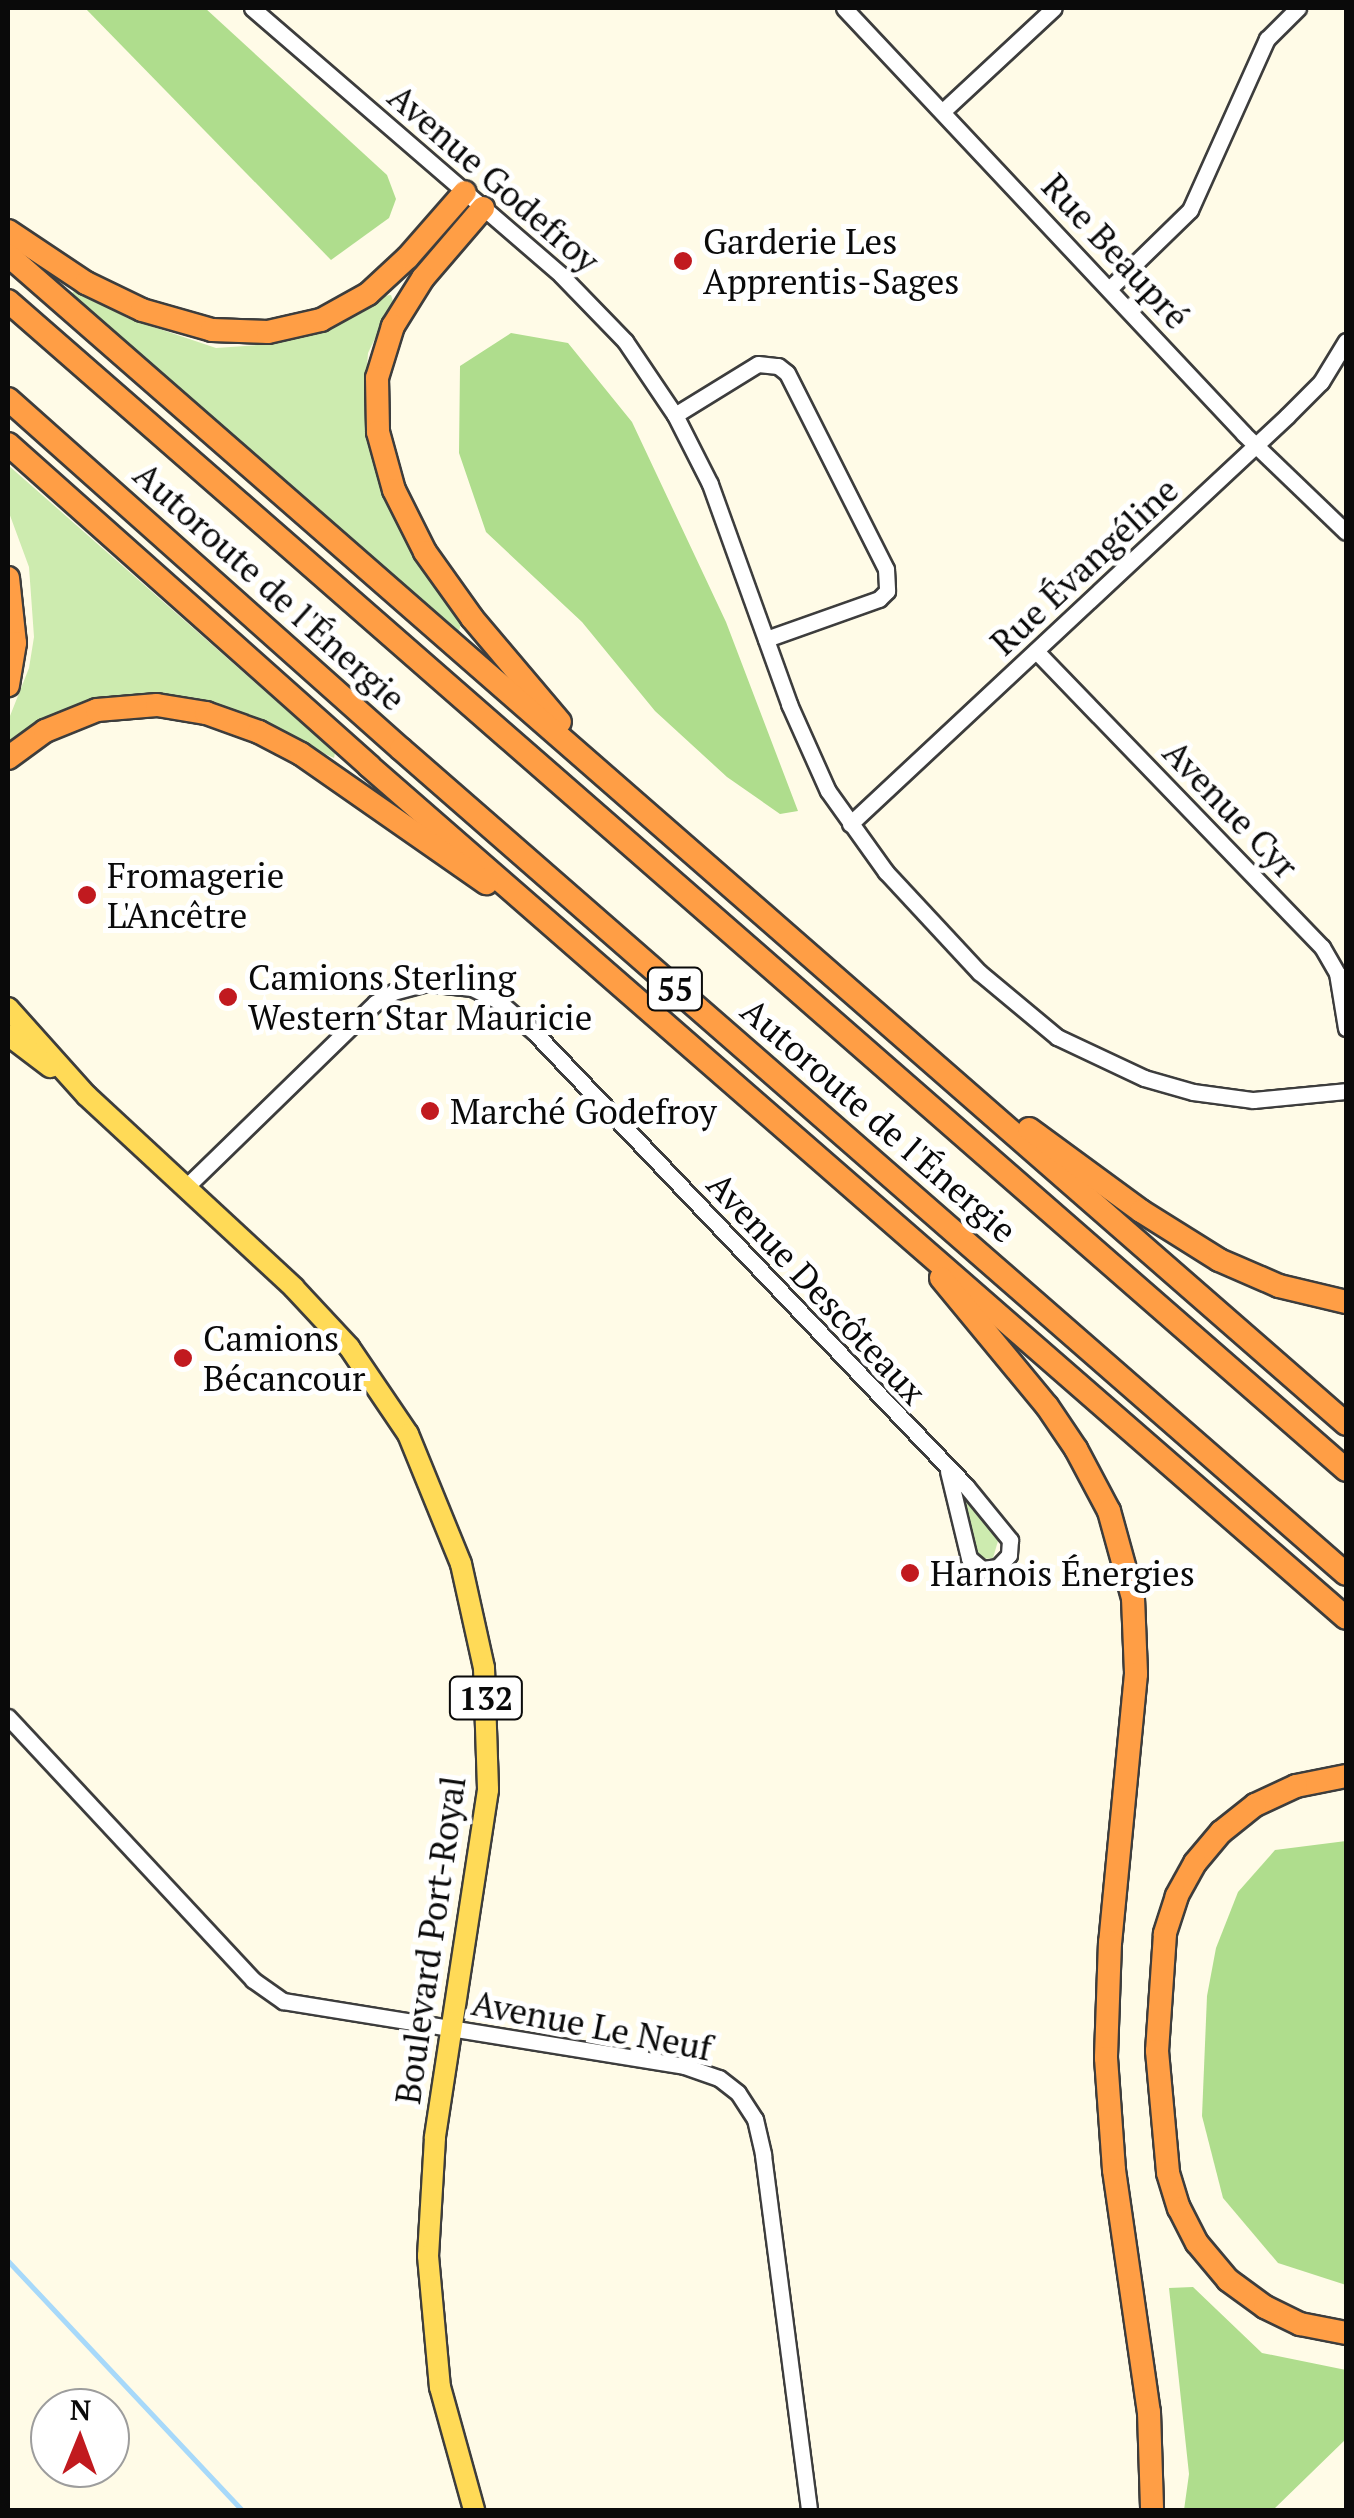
<!DOCTYPE html>
<meta charset="utf-8">
<style>
body{margin:0}
#map{position:relative;width:1354px;height:2518px;overflow:hidden;background:#fffbe7;font-family:"PT Serif",serif}
div>[style]{position:absolute}
.green>*{inset:0;background:#cdebaf}
.forest>*{inset:0;background:#afdd8d}
.stream>*{height:5px;margin:-2.5px;padding:0 2.5px;transform-origin:2.5px;border-radius:2.5px;background:#a7d9fa}
.roads{filter:drop-shadow(2px 0 #3d3d3d) drop-shadow(-2px 0 #3d3d3d) drop-shadow(0 2px #3d3d3d) drop-shadow(0 -2px #3d3d3d)}
.minor>*{height:15px;margin:-7.5px;padding:0 7.5px;transform-origin:7.5px;border-radius:7.5px;background:#fff}
.major>*{height:20px;margin:-10px;padding:0 10px;transform-origin:10px;border-radius:10px;background:#ffda57}
.highway>*{height:22px;margin:-11px;padding:0 11px;transform-origin:11px;border-radius:11px;background:#ff9e45}
.dots>*{width:28px;height:28px;translate:-50% -50%;box-sizing:border-box;border:5px solid #fff;border-radius:50%}
span{translate:-50% -50%;white-space:nowrap;text-align:center;line-height:1.15;-webkit-text-stroke:10px #fff;paint-order:stroke}
.shield-label span{padding:2px 8px;background:#fff;border:2px solid;border-radius:8px;-webkit-text-stroke-width:0}
.shield-label{font-size:32px;color:#0a0a0a;font-weight:700}
.street-label{font-size:35px;color:#0a0a0a}
.poi-label{font-size:35px;color:#0a0a0a}
.left{translate:0 -50%;text-align:left}
.frame{position:absolute;inset:0;border:10px solid #0a0a0a;pointer-events:none}
.north{position:absolute;left:30px;top:2388px;width:100px;height:100px;box-sizing:border-box;background:#fff;border:2px solid #9d9d9d;border-radius:50%;rotate:1deg;font-size:28px;font-weight:700;line-height:40px;text-align:center;color:#0a0a0a}
.north::after{content:'';display:block;margin:auto;width:35px;height:45px;background:#c11a1f;clip-path:polygon(50% 0,100% 100%,50% 72%,0 100%)}
</style>
<div id="map">
<div class="green">
<div style="clip-path:polygon(76px 289px,127px 318px,216px 348px,273px 344px,308px 336px,352px 317px,382px 296px,391px 295px,393px 301px,368px 353px,364px 406px,369px 449px,402px 533px,462px 621px,459px 631px,445px 623px,70px 295px)"></div>
<div style="clip-path:polygon(8px 465px,335px 753px,334px 758px,221px 707px,188px 699px,144px 697px,103px 700px,68px 709px,8px 748px,8px 721px,29px 668px,34px 637px,29px 567px,8px 510px)"></div>
<div style="clip-path:polygon(961px 1491px,998px 1541px,993px 1558px,982px 1559px,975px 1551px)"></div>
</div>
<div class="forest">
<div style="clip-path:polygon(85px 8px,205px 8px,387px 175px,396px 199px,389px 218px,331px 260px)"></div>
<div style="clip-path:polygon(511px 333px,568px 343px,632px 422px,726px 622px,798px 811px,780px 814px,727px 777px,655px 711px,582px 622px,486px 532px,459px 453px,460px 366px)"></div>
<div style="clip-path:polygon(1346px 1841px,1346px 2285px,1278px 2263px,1223px 2198px,1202px 2116px,1207px 1996px,1216px 1948px,1238px 1892px,1275px 1850px)"></div>
<div style="clip-path:polygon(1193px 2287px,1262px 2353px,1346px 2370px,1346px 2439px,1273px 2510px,1184px 2510px,1189px 2474px,1169px 2288px)"></div>
</div>
<div class="stream">
<div style="left:8px;top:2261px;width:342px;rotate:46.8deg"></div>
</div>
<div class="roads">
<div class="minor">
<div style="left:252px;top:8px;width:408px;rotate:40.8deg"></div>
<div style="left:561px;top:275px;width:92px;rotate:45.9deg"></div>
<div style="left:625px;top:341px;width:89px;rotate:56deg"></div>
<div style="left:675px;top:415px;width:77px;rotate:63.1deg"></div>
<div style="left:710px;top:484px;width:234px;rotate:70.2deg"></div>
<div style="left:789px;top:704px;width:95px;rotate:65.9deg"></div>
<div style="left:828px;top:791px;width:100px;rotate:54.4deg"></div>
<div style="left:886px;top:872px;width:137px;rotate:47.1deg"></div>
<div style="left:979px;top:972px;width:102px;rotate:39.8deg"></div>
<div style="left:1057px;top:1037px;width:96px;rotate:25.2deg"></div>
<div style="left:1144px;top:1078px;width:51px;rotate:15.9deg"></div>
<div style="left:1193px;top:1092px;width:61px;rotate:7.6deg"></div>
<div style="left:1253px;top:1100px;width:93px;rotate:-5.5deg"></div>
<div style="left:844px;top:8px;width:584px;rotate:46.8deg"></div>
<div style="left:1244px;top:434px;width:141px;rotate:43.9deg"></div>
<div style="left:943px;top:111px;width:151px;rotate:-42.9deg"></div>
<div style="left:1110px;top:288px;width:112px;rotate:-44.3deg"></div>
<div style="left:1190px;top:210px;width:188px;rotate:-65.8deg"></div>
<div style="left:1267px;top:39px;width:44px;rotate:-45deg"></div>
<div style="left:675px;top:415px;width:97px;rotate:-31.6deg"></div>
<div style="left:758px;top:364px;width:20px;rotate:6deg"></div>
<div style="left:778px;top:366px;width:11px;rotate:38deg"></div>
<div style="left:787px;top:373px;width:220px;rotate:63.2deg"></div>
<div style="left:886px;top:569px;width:22px;rotate:87deg"></div>
<div style="left:887px;top:591px;width:11px;rotate:135deg"></div>
<div style="left:879px;top:599px;width:120px;rotate:160.5deg"></div>
<div style="left:1036px;top:651px;width:412px;rotate:46deg"></div>
<div style="left:1322px;top:947px;width:30px;rotate:60deg"></div>
<div style="left:1337px;top:973px;width:56px;rotate:80.7deg"></div>
<div style="left:850px;top:824px;width:598px;rotate:-43.03deg"></div>
<div style="left:1287px;top:416px;width:48px;rotate:-45deg"></div>
<div style="left:1321px;top:382px;width:48px;rotate:-58.6deg"></div>
<div style="left:186px;top:1187px;width:264px;rotate:-44.2deg"></div>
<div style="left:375px;top:1003px;width:21px;rotate:-31deg"></div>
<div style="left:393px;top:992px;width:34px;rotate:-15deg"></div>
<div style="left:426px;top:983px;width:46px;rotate:6.2deg"></div>
<div style="left:472px;top:988px;width:28px;rotate:26deg"></div>
<div style="left:497px;top:1000px;width:49px;rotate:40.9deg"></div>
<div style="left:534px;top:1032px;width:627px;rotate:46.42deg"></div>
<div style="left:966px;top:1486px;width:70px;rotate:50.8deg"></div>
<div style="left:1010px;top:1540px;width:15px;rotate:94deg"></div>
<div style="left:1009px;top:1555px;width:16px;rotate:133deg"></div>
<div style="left:998px;top:1567px;width:16px;rotate:173deg"></div>
<div style="left:982px;top:1569px;width:17px;rotate:-140deg"></div>
<div style="left:969px;top:1558px;width:89px;rotate:-103.6deg"></div>
<div style="left:8px;top:1717px;width:359px;rotate:47deg"></div>
<div style="left:253px;top:1980px;width:37px;rotate:35deg"></div>
<div style="left:283px;top:2001px;width:406px;rotate:9.2deg"></div>
<div style="left:684px;top:2066px;width:37px;rotate:19deg"></div>
<div style="left:719px;top:2078px;width:24px;rotate:38deg"></div>
<div style="left:738px;top:2093px;width:31px;rotate:57deg"></div>
<div style="left:755px;top:2119px;width:37px;rotate:77deg"></div>
<div style="left:763px;top:2155px;width:358px;rotate:82.6deg"></div>
</div>
<div class="major">
<div style="left:8px;top:1008px;width:118px;rotate:48.1deg"></div>
<div style="left:87px;top:1096px;width:282px;rotate:42.8deg"></div>
<div style="left:294px;top:1288px;width:81px;rotate:47deg"></div>
<div style="left:349px;top:1347px;width:105px;rotate:55.9deg"></div>
<div style="left:408px;top:1434px;width:140px;rotate:67.8deg"></div>
<div style="left:461px;top:1564px;width:107px;rotate:77.5deg"></div>
<div style="left:484px;top:1668px;width:122px;rotate:88.1deg"></div>
<div style="left:488px;top:1790px;width:352px;rotate:98.7deg"></div>
<div style="left:435px;top:2138px;width:118px;rotate:93.4deg"></div>
<div style="left:428px;top:2256px;width:132px;rotate:84.8deg"></div>
<div style="left:440px;top:2387px;width:128px;rotate:74.5deg"></div>
<div style="left:8px;top:1035px;width:53px;rotate:37.3deg"></div>
</div>
<div class="highway">
<div style="left:483px;top:208px;width:92px;rotate:130.6deg"></div>
<div style="left:423px;top:278px;width:57px;rotate:122deg"></div>
<div style="left:393px;top:326px;width:54px;rotate:107.1deg"></div>
<div style="left:377px;top:378px;width:54px;rotate:88.9deg"></div>
<div style="left:378px;top:432px;width:60px;rotate:74.6deg"></div>
<div style="left:394px;top:490px;width:69px;rotate:63.4deg"></div>
<div style="left:425px;top:552px;width:81px;rotate:54.5deg"></div>
<div style="left:472px;top:618px;width:136px;rotate:49.8deg"></div>
<div style="left:8px;top:231px;width:94px;rotate:33.7deg"></div>
<div style="left:86px;top:283px;width:62px;rotate:25.7deg"></div>
<div style="left:142px;top:310px;width:73px;rotate:15.9deg"></div>
<div style="left:212px;top:330px;width:56px;rotate:2deg"></div>
<div style="left:268px;top:332px;width:54px;rotate:-12.8deg"></div>
<div style="left:321px;top:320px;width:54px;rotate:-29deg"></div>
<div style="left:368px;top:294px;width:54px;rotate:-42.8deg"></div>
<div style="left:408px;top:257px;width:86px;rotate:-48.8deg"></div>
<div style="left:8px;top:255px;width:1777px;rotate:41.14deg"></div>
<div style="left:8px;top:301px;width:1777px;rotate:41.14deg"></div>
<div style="left:8px;top:399px;width:526px;rotate:41.69deg"></div>
<div style="left:401px;top:749px;width:1254px;rotate:41.12deg"></div>
<div style="left:8px;top:444px;width:484px;rotate:41.7deg"></div>
<div style="left:369px;top:766px;width:1296px;rotate:41.09deg"></div>
<div style="left:8px;top:578px;width:65px;rotate:83.9deg"></div>
<div style="left:15px;top:643px;width:43px;rotate:99.5deg"></div>
<div style="left:8px;top:758px;width:46px;rotate:-36.1deg"></div>
<div style="left:45px;top:731px;width:56px;rotate:-22deg"></div>
<div style="left:97px;top:710px;width:60px;rotate:-4.8deg"></div>
<div style="left:157px;top:705px;width:50px;rotate:9.3deg"></div>
<div style="left:206px;top:713px;width:56px;rotate:19.7deg"></div>
<div style="left:259px;top:732px;width:47px;rotate:27.6deg"></div>
<div style="left:301px;top:754px;width:226px;rotate:34.9deg"></div>
<div style="left:1029px;top:1129px;width:139px;rotate:36.2deg"></div>
<div style="left:1141px;top:1211px;width:92px;rotate:32.1deg"></div>
<div style="left:1219px;top:1260px;width:65px;rotate:23.4deg"></div>
<div style="left:1279px;top:1286px;width:69px;rotate:13.4deg"></div>
<div style="left:941px;top:1278px;width:166px;rotate:50.4deg"></div>
<div style="left:1047px;top:1406px;width:52px;rotate:56deg"></div>
<div style="left:1076px;top:1449px;width:70px;rotate:62deg"></div>
<div style="left:1109px;top:1511px;width:90px;rotate:74.6deg"></div>
<div style="left:1133px;top:1598px;width:76px;rotate:87.7deg"></div>
<div style="left:1136px;top:1674px;width:269px;rotate:95.5deg"></div>
<div style="left:1110px;top:1942px;width:116px;rotate:92deg"></div>
<div style="left:1106px;top:2058px;width:112px;rotate:85.9deg"></div>
<div style="left:1114px;top:2170px;width:245px;rotate:81.8deg"></div>
<div style="left:1149px;top:2412px;width:98px;rotate:88.2deg"></div>
<div style="left:1346px;top:1776px;width:51px;rotate:168.7deg"></div>
<div style="left:1296px;top:1786px;width:45px;rotate:155.1deg"></div>
<div style="left:1255px;top:1805px;width:43px;rotate:141.5deg"></div>
<div style="left:1221px;top:1832px;width:40px;rotate:130deg"></div>
<div style="left:1195px;top:1863px;width:38px;rotate:119deg"></div>
<div style="left:1177px;top:1896px;width:40px;rotate:108deg"></div>
<div style="left:1165px;top:1934px;width:117px;rotate:93.9deg"></div>
<div style="left:1157px;top:2051px;width:122px;rotate:84.8deg"></div>
<div style="left:1168px;top:2173px;width:37px;rotate:73deg"></div>
<div style="left:1179px;top:2208px;width:39px;rotate:63deg"></div>
<div style="left:1197px;top:2243px;width:48px;rotate:50deg"></div>
<div style="left:1228px;top:2280px;width:46px;rotate:36.1deg"></div>
<div style="left:1265px;top:2307px;width:39px;rotate:26deg"></div>
<div style="left:1300px;top:2324px;width:47px;rotate:11.1deg"></div>
</div>
</div>
<div class="dots">
<div style="left:683px;top:261px;background:#c11a1f"></div>
<div style="left:87px;top:895px;background:#c11a1f"></div>
<div style="left:228px;top:997px;background:#c11a1f"></div>
<div style="left:430px;top:1111px;background:#c11a1f"></div>
<div style="left:183px;top:1358px;background:#c11a1f"></div>
<div style="left:910px;top:1573px;background:#c11a1f"></div>
</div>
<div class="shield-label">
<span style="left:675px;top:989px">55</span>
<span style="left:486px;top:1698px">132</span>
</div>
<div class="street-label">
<span style="left:494px;top:178px;rotate:41deg">Avenue Godefroy</span>
<span style="left:1116px;top:251px;rotate:47deg">Rue Beaupré</span>
<span style="left:1084px;top:566px;rotate:-43deg">Rue Évangéline</span>
<span style="left:270px;top:586px;rotate:42deg">Autoroute de l'Énergie</span>
<span style="left:1231px;top:809px;rotate:46deg">Avenue Cyr</span>
<span style="left:879px;top:1120px;rotate:41deg">Autoroute de l'Énergie</span>
<span style="left:817px;top:1288px;rotate:47deg">Avenue Descôteaux</span>
<span style="left:430px;top:1940px;rotate:-82deg">Boulevard Port-Royal</span>
<span style="left:592px;top:2025px;rotate:11deg">Avenue Le Neuf</span>
</div>
<div class="poi-label">
<span class="left" style="left:703px;top:261px">Garderie Les<br>Apprentis-Sages</span>
<span class="left" style="left:107px;top:895px">Fromagerie<br>L'Ancêtre</span>
<span class="left" style="left:248px;top:997px">Camions Sterling<br>Western Star Mauricie</span>
<span class="left" style="left:450px;top:1111px">Marché Godefroy</span>
<span class="left" style="left:203px;top:1358px">Camions<br>Bécancour</span>
<span class="left" style="left:930px;top:1573px">Harnois Énergies</span>
</div>
<div class="frame"></div>
<div class="north">N</div>
</div>
